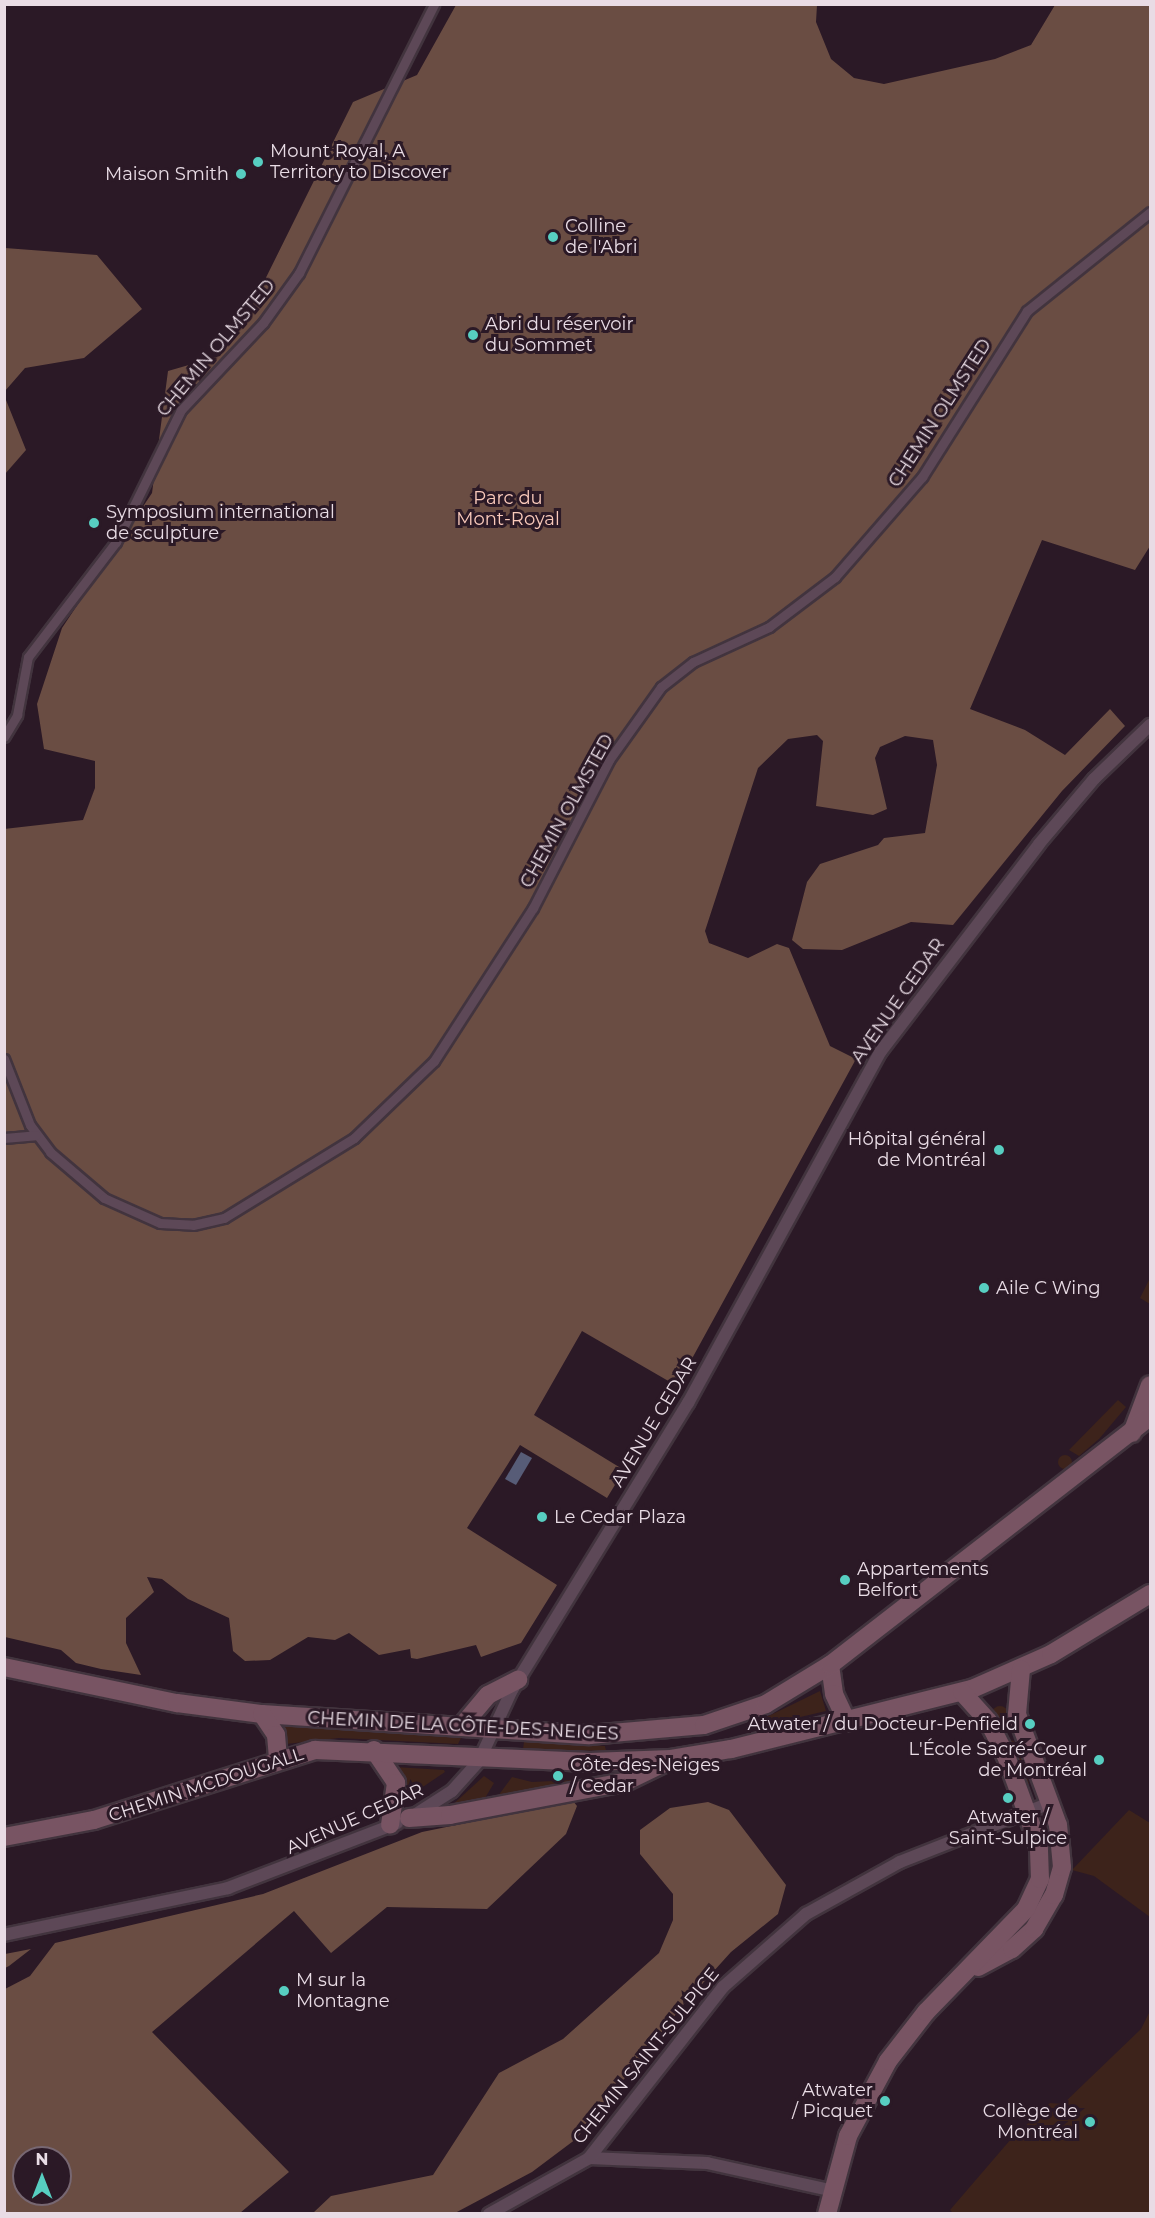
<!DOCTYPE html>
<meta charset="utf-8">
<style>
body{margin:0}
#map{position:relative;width:1155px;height:2218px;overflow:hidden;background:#2b1926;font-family:Montserrat,sans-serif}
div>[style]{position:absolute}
.green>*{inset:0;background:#3d231b}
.round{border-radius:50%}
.forest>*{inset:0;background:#6a4d43}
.water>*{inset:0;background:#575c77}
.roads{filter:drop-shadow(2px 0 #42343e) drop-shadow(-2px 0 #42343e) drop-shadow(0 2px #42343e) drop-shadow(0 -2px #42343e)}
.pedestrian>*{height:9px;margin:-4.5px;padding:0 4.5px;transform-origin:4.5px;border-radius:4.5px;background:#5d4857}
.minor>*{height:12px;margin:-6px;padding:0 6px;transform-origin:6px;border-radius:6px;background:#5d4857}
.secondary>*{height:18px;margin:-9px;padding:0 9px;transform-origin:9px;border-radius:9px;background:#785463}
.dots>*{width:16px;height:16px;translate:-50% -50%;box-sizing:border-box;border:3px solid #2b1926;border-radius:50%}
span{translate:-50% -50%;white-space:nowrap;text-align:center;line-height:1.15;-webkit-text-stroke:6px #2b1926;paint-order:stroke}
.poi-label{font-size:18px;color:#e9dce5}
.left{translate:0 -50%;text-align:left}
.right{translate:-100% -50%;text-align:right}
.street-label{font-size:18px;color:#e9dce5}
.park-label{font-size:18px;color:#facabb}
.frame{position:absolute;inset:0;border:6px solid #e9dce5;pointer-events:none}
.north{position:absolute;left:12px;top:2146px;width:60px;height:60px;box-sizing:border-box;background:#2b1926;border:2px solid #776772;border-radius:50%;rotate:0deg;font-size:16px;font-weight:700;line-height:24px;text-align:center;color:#e9dce5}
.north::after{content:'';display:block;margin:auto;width:21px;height:27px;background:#57cec1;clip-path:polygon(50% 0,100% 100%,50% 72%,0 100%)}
</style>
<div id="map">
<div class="green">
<div style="clip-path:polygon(1150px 1278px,1150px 1304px,1140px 1298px)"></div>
<div style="clip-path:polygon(1118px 1400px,1126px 1407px,1099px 1439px,1079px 1456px,1069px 1450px)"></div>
<div class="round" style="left:1058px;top:1455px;width:14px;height:14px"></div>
<div style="clip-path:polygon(820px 1691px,826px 1711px,749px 1729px,748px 1726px)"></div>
<div class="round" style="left:992px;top:1706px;width:16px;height:16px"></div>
<div style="clip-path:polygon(280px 1726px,461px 1738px,458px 1744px,339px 1738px,286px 1744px)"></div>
<div style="clip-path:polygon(1011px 1740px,1019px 1744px,1029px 1784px,1025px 1785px)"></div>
<div style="clip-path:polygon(524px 1742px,605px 1746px,606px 1751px,523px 1749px)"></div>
<div style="clip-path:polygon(395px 1767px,444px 1770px,445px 1772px,402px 1801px)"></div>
<div style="clip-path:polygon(484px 1776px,494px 1783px,482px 1803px,449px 1808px)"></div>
<div style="clip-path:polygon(512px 1777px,532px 1782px,574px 1780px,495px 1800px)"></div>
<div style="clip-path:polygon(1129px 1810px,1150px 1823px,1150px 1917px,1094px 1876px,1072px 1870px)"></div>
<div style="clip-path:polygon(1150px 2011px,1150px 2213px,953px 2213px,950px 2210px,1011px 2139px,1050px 2103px,1063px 2104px,1141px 2029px)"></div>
</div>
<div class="forest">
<div style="clip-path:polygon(456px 5px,817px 5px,816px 22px,831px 59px,854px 78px,884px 84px,995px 59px,1031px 45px,1055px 5px,1150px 5px,1150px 546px,1135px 570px,1042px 540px,970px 709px,1025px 730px,1065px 755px,1110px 709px,1125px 726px,1062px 791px,953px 925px,911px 922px,842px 950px,803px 949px,792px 940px,807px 882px,820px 864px,878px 845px,884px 838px,925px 833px,937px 765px,933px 740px,905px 736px,880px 747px,875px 758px,887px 809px,873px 815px,816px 806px,823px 741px,817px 735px,788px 739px,758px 768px,705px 931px,709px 943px,748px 958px,777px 944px,789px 948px,830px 1046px,856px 1059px,677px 1386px,582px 1331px,534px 1415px,624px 1470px,607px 1498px,520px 1445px,467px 1528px,557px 1585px,521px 1643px,481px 1657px,476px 1645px,417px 1659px,411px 1658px,410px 1649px,379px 1655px,349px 1633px,335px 1640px,308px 1637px,270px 1660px,245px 1661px,233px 1651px,229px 1618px,188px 1599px,162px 1579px,147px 1577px,154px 1592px,126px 1618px,126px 1643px,141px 1675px,101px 1669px,76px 1663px,61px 1650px,5px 1637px,4px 829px,83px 820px,95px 788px,95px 761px,44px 749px,37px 704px,62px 628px,152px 493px,168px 371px,220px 356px,242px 326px,353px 102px,417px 75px)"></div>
<div style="clip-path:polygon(5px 248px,97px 255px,142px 309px,84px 358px,25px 368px,5px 391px)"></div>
<div style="clip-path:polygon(4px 395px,26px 450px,5px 474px,4px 474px)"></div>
<div style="clip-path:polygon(evenodd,573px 1801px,577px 1806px,566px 1834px,487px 1909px,387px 1907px,331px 1953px,294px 1911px,152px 2032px,289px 2172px,240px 2213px,5px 2214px,5px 1989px,30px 1976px,55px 1943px,263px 1894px,422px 1832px,573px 1801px,24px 2158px,60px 2158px,60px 2194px,24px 2194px,24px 2158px)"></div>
<div style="clip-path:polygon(708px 1802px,729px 1810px,786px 1885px,778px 1914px,731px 1952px,685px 2003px,576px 2139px,532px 2172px,455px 2213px,313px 2213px,331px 2196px,433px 2175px,499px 2073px,563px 2039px,659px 1953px,673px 1920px,673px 1894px,640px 1854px,640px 1830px,670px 1808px)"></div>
<div style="clip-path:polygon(31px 1949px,9px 1966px,5px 1968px,5px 1954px)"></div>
</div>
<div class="water">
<div style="clip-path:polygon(521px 1452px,532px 1458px,516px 1485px,505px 1479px)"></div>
</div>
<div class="roads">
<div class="pedestrian">
<div style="left:4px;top:737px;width:26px;rotate:-59deg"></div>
<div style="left:17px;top:715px;width:59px;rotate:-79.3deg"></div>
<div style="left:28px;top:657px;width:145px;rotate:-52.6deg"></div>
<div style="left:116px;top:542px;width:147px;rotate:-63.8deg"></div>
<div style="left:181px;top:410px;width:120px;rotate:-46.7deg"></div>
<div style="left:263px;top:323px;width:62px;rotate:-54.2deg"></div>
<div style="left:299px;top:273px;width:301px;rotate:-63.3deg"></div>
<div style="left:4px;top:1059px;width:71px;rotate:68.5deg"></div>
<div style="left:30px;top:1125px;width:34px;rotate:53deg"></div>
<div style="left:50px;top:1152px;width:71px;rotate:40.4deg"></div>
<div style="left:104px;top:1198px;width:61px;rotate:24.1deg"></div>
<div style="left:160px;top:1223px;width:33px;rotate:3deg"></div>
<div style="left:193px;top:1225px;width:32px;rotate:-13deg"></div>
<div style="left:224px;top:1218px;width:153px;rotate:-31.6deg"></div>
<div style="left:354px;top:1138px;width:111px;rotate:-43.9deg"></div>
<div style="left:434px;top:1061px;width:182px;rotate:-57.1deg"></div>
<div style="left:533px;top:908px;width:166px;rotate:-62.8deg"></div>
<div style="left:609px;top:760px;width:90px;rotate:-54.5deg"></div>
<div style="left:661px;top:687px;width:41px;rotate:-38deg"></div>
<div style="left:693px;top:662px;width:84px;rotate:-24.7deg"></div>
<div style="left:769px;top:627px;width:83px;rotate:-37.1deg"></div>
<div style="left:835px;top:577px;width:133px;rotate:-49deg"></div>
<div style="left:922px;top:477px;width:196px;rotate:-57.7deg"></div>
<div style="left:1027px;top:311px;width:158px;rotate:-38.8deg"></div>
<div style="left:4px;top:1138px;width:32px;rotate:-5deg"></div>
</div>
<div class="minor">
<div style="left:416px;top:1814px;width:43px;rotate:-32.6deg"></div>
<div style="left:452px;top:1791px;width:40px;rotate:-48deg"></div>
<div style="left:479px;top:1761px;width:78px;rotate:-65.1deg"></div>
<div style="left:512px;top:1690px;width:337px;rotate:-58.5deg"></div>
<div style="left:688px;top:1403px;width:401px;rotate:-61.3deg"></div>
<div style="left:881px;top:1051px;width:260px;rotate:-52.6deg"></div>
<div style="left:1039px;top:844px;width:85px;rotate:-49.8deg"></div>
<div style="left:1094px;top:779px;width:78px;rotate:-44deg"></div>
<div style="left:4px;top:1935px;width:229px;rotate:-11.8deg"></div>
<div style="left:228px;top:1888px;width:181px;rotate:-21deg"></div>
<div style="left:589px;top:2158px;width:118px;rotate:2.4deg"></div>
<div style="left:707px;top:2163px;width:126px;rotate:12.4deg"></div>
<div style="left:489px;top:2214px;width:115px;rotate:-29.2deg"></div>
<div style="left:589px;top:2158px;width:217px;rotate:-51.9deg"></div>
<div style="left:723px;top:1987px;width:111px;rotate:-41.3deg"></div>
<div style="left:806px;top:1914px;width:107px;rotate:-29deg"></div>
<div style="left:900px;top:1862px;width:161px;rotate:-21.5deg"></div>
</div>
<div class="secondary">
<div style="left:1132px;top:1433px;width:51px;rotate:-69.4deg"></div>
<div style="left:830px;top:1665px;width:29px;rotate:82deg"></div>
<div style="left:834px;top:1694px;width:31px;rotate:65deg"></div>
<div style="left:4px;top:1667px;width:177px;rotate:11.8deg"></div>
<div style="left:177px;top:1703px;width:86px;rotate:7.4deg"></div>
<div style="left:262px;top:1714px;width:328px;rotate:3.7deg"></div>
<div style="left:589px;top:1735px;width:115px;rotate:-5deg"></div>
<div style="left:704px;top:1725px;width:65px;rotate:-18.7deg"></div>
<div style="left:766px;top:1704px;width:75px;rotate:-31.4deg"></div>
<div style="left:830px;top:1665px;width:405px;rotate:-37.8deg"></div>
<div style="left:262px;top:1714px;width:25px;rotate:56deg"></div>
<div style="left:276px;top:1735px;width:23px;rotate:85deg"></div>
<div style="left:461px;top:1727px;width:42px;rotate:-49.8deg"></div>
<div style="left:488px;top:1695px;width:34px;rotate:-27deg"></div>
<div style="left:374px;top:1750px;width:40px;rotate:56deg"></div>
<div style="left:396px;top:1783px;width:42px;rotate:98.1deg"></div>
<div style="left:409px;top:1818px;width:41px;rotate:-4.2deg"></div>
<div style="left:450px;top:1815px;width:178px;rotate:-10.7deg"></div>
<div style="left:625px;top:1782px;width:43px;rotate:-26deg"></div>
<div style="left:4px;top:1837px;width:92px;rotate:-10.7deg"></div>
<div style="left:94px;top:1820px;width:232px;rotate:-17.6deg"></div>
<div style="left:315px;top:1750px;width:275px;rotate:2.5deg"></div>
<div style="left:590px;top:1762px;width:81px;rotate:-2.1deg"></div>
<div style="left:671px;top:1759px;width:61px;rotate:-9.5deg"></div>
<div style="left:731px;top:1749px;width:248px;rotate:-14deg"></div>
<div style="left:972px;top:1689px;width:86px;rotate:-23.9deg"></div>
<div style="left:1051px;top:1654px;width:116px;rotate:-31.2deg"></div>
<div style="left:978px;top:1967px;width:38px;rotate:-28deg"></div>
<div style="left:1012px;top:1949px;width:30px;rotate:-42deg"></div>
<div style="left:1034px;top:1929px;width:39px;rotate:-60deg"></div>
<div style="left:1054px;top:1895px;width:29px;rotate:-74deg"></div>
<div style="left:1062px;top:1867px;width:42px;rotate:-95.4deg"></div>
<div style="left:1058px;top:1825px;width:118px;rotate:-110.3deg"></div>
<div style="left:1017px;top:1714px;width:45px;rotate:-84.9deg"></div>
<div style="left:827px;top:2214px;width:81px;rotate:-74.9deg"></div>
<div style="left:848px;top:2136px;width:85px;rotate:-61.9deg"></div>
<div style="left:888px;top:2061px;width:62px;rotate:-52.2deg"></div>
<div style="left:926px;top:2012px;width:144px;rotate:-45.8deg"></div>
<div style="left:1026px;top:1909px;width:33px;rotate:-65deg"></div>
<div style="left:1040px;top:1879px;width:33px;rotate:-92deg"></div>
<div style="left:1039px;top:1846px;width:96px;rotate:-110.1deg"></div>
<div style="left:1006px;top:1756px;width:39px;rotate:-117deg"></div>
<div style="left:988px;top:1721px;width:39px;rotate:-132deg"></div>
</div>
</div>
<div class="dots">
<div style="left:258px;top:162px;background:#57cec1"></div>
<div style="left:241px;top:174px;background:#57cec1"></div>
<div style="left:553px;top:237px;background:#57cec1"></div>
<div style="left:473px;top:335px;background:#57cec1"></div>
<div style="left:94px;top:523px;background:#57cec1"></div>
<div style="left:999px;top:1150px;background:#57cec1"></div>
<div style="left:984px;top:1288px;background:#57cec1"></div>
<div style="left:542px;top:1517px;background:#57cec1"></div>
<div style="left:845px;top:1580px;background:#57cec1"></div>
<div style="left:1030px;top:1724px;background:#57cec1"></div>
<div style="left:1099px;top:1760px;background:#57cec1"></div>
<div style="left:558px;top:1776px;background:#57cec1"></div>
<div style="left:1008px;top:1798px;background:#57cec1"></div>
<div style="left:284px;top:1991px;background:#57cec1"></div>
<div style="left:885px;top:2101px;background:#57cec1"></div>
<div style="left:1090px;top:2122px;background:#57cec1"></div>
</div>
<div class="poi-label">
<span class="left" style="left:270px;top:162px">Mount Royal, A<br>Territory to Discover</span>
<span class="right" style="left:229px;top:174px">Maison Smith</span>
<span class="left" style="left:565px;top:237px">Colline<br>de l'Abri</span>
<span class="left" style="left:485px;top:335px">Abri du réservoir<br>du Sommet</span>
<span class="left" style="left:106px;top:523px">Symposium international<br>de sculpture</span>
<span class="right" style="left:986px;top:1150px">Hôpital général<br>de Montréal</span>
<span class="left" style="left:996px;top:1288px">Aile C Wing</span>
<span class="left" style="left:554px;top:1517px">Le Cedar Plaza</span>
<span class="left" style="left:857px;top:1580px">Appartements<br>Belfort</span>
<span class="right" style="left:1018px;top:1724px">Atwater / du Docteur-Penfield</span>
<span class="right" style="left:1087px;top:1760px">L'École Sacré-Coeur<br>de Montréal</span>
<span class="left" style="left:570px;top:1776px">Côte-des-Neiges<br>/ Cedar</span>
<span style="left:1008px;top:1828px">Atwater /<br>Saint-Sulpice</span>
<span class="left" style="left:296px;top:1991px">M sur la<br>Montagne</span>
<span class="right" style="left:873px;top:2101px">Atwater<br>/ Picquet</span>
<span class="right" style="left:1078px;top:2122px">Collège de<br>Montréal</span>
</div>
<div class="street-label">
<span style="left:216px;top:348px;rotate:-50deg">CHEMIN OLMSTED</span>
<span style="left:940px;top:413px;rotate:-57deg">CHEMIN OLMSTED</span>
<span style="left:567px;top:811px;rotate:-61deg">CHEMIN OLMSTED</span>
<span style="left:898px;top:1001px;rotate:-55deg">AVENUE CEDAR</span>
<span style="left:654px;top:1422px;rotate:-59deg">AVENUE CEDAR</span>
<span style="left:463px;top:1726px;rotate:3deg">CHEMIN DE LA CÔTE-DES-NEIGES</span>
<span style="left:206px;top:1785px;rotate:-18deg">CHEMIN MCDOUGALL</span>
<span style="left:355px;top:1819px;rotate:-24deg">AVENUE CEDAR</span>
<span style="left:646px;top:2056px;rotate:-51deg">CHEMIN SAINT-SULPICE</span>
</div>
<div class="park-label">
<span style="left:508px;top:509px">Parc du<br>Mont-Royal</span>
</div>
<div class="frame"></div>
<div class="north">N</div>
</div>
